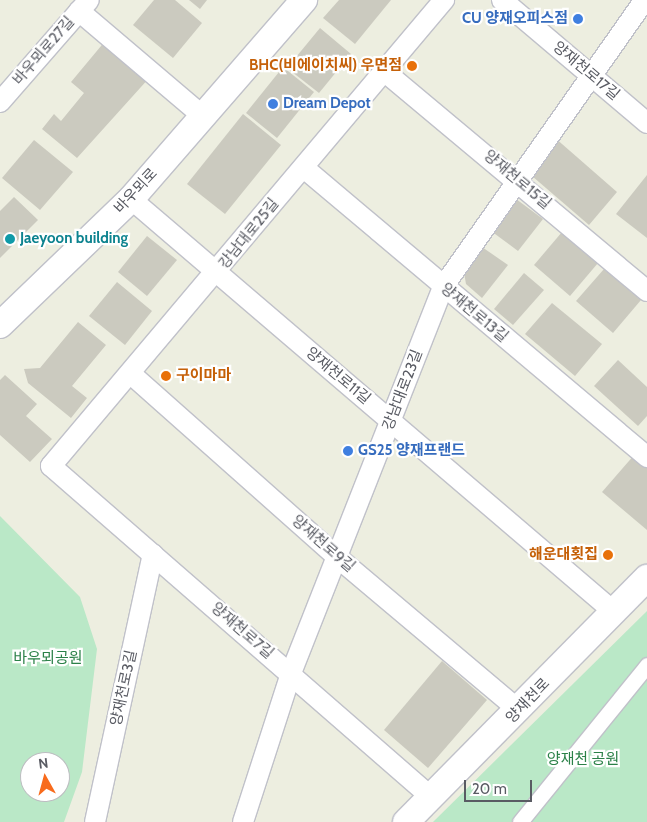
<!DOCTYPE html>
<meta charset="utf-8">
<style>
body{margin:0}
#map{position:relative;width:647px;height:822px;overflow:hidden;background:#edeee0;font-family:Cabin,"Noto Sans KR",sans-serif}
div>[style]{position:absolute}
.green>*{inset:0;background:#bae8c7}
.building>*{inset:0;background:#cbcabf}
.roads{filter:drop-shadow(1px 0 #c0c1c9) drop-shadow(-1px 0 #c0c1c9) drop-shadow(0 1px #c0c1c9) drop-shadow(0 -1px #c0c1c9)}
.pedestrian>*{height:15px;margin:-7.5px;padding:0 7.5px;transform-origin:7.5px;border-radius:7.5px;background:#fff}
.minor>*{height:20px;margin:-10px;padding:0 10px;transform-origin:10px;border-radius:10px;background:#fff}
.tertiary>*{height:26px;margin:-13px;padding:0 13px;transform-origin:13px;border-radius:13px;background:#fff}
.dots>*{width:14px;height:14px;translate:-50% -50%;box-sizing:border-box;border:2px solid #fff;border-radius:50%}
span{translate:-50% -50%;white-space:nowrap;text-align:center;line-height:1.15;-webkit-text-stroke:4.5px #fff;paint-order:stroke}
.shop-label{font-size:15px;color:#366cbe;font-weight:700}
.right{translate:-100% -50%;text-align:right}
.left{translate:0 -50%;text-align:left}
.street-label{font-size:15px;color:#595b63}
.food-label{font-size:15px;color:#c56008;font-weight:700}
.culture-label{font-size:15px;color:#0d838f;font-weight:700}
.park-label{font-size:15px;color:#2b8148}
.north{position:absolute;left:20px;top:752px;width:50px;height:50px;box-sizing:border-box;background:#fff;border:1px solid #bdbdc1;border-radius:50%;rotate:353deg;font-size:14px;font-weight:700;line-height:20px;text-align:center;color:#595b63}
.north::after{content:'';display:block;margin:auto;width:18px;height:22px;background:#f86b1c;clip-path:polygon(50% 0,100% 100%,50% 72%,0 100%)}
.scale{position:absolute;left:464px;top:780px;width:68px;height:22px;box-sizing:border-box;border:2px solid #595b63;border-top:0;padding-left:6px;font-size:15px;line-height:18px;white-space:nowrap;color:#595b63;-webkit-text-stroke:4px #fff;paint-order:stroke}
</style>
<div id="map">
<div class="green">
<div style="clip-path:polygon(evenodd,0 516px,80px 597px,97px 649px,82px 772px,64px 822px,0 822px,0 516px,30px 762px,60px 762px,60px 792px,30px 792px,30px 762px)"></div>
<div style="clip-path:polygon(647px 611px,647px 822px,433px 822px)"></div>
</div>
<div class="building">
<div style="clip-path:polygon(154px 0,175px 0,202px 23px,173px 58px,133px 25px)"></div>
<div style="clip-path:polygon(189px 0,207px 0,200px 9px)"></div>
<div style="clip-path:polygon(339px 0,391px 0,355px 44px,323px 18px)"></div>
<div style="clip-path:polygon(320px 28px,351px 54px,319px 93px,287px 68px)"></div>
<div style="clip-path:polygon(106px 40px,150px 77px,77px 158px,42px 129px,54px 114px,61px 121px,84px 93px,71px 82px)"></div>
<div style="clip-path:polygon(283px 67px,314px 92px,277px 138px,246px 113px)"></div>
<div style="clip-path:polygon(243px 114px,281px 145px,225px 214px,187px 184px)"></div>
<div style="clip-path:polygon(554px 137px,617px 192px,589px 225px,525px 170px)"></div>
<div style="clip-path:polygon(34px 140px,73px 172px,40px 210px,2px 178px)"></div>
<div style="clip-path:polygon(647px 175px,647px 238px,616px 214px)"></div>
<div style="clip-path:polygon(14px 197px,38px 220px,0 258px,0 211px)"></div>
<div style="clip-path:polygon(516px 199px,543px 219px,518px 251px,491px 231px)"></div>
<div style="clip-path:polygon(562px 232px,598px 263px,570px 296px,534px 265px)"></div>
<div style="clip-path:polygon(147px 236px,177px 260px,147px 296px,118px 272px)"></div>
<div style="clip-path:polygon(482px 247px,508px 265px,482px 298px,466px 284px,463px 267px)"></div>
<div style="clip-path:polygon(604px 269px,641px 300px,613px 333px,576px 301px)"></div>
<div style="clip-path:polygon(524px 273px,544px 290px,513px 325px,494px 309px)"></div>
<div style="clip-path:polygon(117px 282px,152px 311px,125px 345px,89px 316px)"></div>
<div style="clip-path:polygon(552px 303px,602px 344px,575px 376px,525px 334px)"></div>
<div style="clip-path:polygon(78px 322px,106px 345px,72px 386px,87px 398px,71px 418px,28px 383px,24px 369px,40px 368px)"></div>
<div style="clip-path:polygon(618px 360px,647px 387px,647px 416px,638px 426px,594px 386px)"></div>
<div style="clip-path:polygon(5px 375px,37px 404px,26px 416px,52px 439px,30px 462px,0 435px,0 380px)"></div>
<div style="clip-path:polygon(635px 454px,647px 464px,647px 530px,602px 492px)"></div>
<div style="clip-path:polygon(442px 661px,487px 700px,428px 768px,384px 730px)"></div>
</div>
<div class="roads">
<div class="pedestrian">
<div style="left:520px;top:822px;width:202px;rotate:-51deg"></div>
</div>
<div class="minor">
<div style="left:502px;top:0;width:190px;rotate:40.3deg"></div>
<div style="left:79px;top:11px;width:162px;rotate:40.3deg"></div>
<div style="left:384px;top:71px;width:343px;rotate:39.9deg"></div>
<div style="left:0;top:102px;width:135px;rotate:-48.9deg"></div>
<div style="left:304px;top:168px;width:449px;rotate:40.1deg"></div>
<div style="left:131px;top:199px;width:635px;rotate:40.53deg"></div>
<div style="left:131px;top:374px;width:276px;rotate:41.6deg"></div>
<div style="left:337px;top:557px;width:238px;rotate:40.1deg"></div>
<div style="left:431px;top:797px;width:504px;rotate:-138.94deg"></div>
<div style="left:51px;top:466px;width:610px;rotate:-49.86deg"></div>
<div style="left:95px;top:822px;width:274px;rotate:-77.8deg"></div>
<div style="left:243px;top:822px;width:157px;rotate:-72.1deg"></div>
<div style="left:291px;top:673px;width:415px;rotate:-68.5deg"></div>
<div style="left:443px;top:287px;width:351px;rotate:-54.9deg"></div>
</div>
<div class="tertiary">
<div style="left:0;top:325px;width:182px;rotate:-43.9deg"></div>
<div style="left:131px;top:199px;width:264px;rotate:-49deg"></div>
<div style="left:406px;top:822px;width:343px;rotate:-45.4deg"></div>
</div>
</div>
<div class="dots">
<div style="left:578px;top:19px;background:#3f7fe0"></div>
<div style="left:412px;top:66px;background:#e8710a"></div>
<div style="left:273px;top:104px;background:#3f7fe0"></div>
<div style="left:10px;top:239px;background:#0f9aa8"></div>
<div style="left:166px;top:376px;background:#e8710a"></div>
<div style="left:348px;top:451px;background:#3f7fe0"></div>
<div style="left:608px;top:555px;background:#e8710a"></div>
</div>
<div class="shop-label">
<span class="right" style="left:568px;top:19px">CU 양재오피스점</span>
<span class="left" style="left:283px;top:104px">Dream Depot</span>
<span class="left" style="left:358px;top:451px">GS25 양재프랜드</span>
</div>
<div class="street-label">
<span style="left:44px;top:51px;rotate:-49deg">바우뫼로27길</span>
<span style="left:586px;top:71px;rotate:40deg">양재천로17길</span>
<span style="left:517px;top:180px;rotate:40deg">양재천로15길</span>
<span style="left:136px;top:191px;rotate:-47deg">바우뫼로</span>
<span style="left:249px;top:234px;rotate:-51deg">강남대로25길</span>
<span style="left:474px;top:313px;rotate:40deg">양재천로13길</span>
<span style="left:338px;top:376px;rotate:40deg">양재천로11길</span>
<span style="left:403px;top:390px;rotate:-69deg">강남대로23길</span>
<span style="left:323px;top:544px;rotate:41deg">양재천로9길</span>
<span style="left:242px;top:631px;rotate:41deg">양재천로7길</span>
<span style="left:124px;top:688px;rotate:-78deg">양재천로3길</span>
<span style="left:528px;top:701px;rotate:-46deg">양재천로</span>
</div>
<div class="food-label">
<span class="right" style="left:402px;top:66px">BHC(비에이치씨) 우면점</span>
<span class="left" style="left:176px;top:376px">구이마마</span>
<span class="right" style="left:598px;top:555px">해운대횟집</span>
</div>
<div class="culture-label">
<span class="left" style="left:20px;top:239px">Jaeyoon building</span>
</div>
<div class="park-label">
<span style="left:48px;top:659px">바우뫼공원</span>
<span style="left:583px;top:760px">양재천 공원</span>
</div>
<div class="north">N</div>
<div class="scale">20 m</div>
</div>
